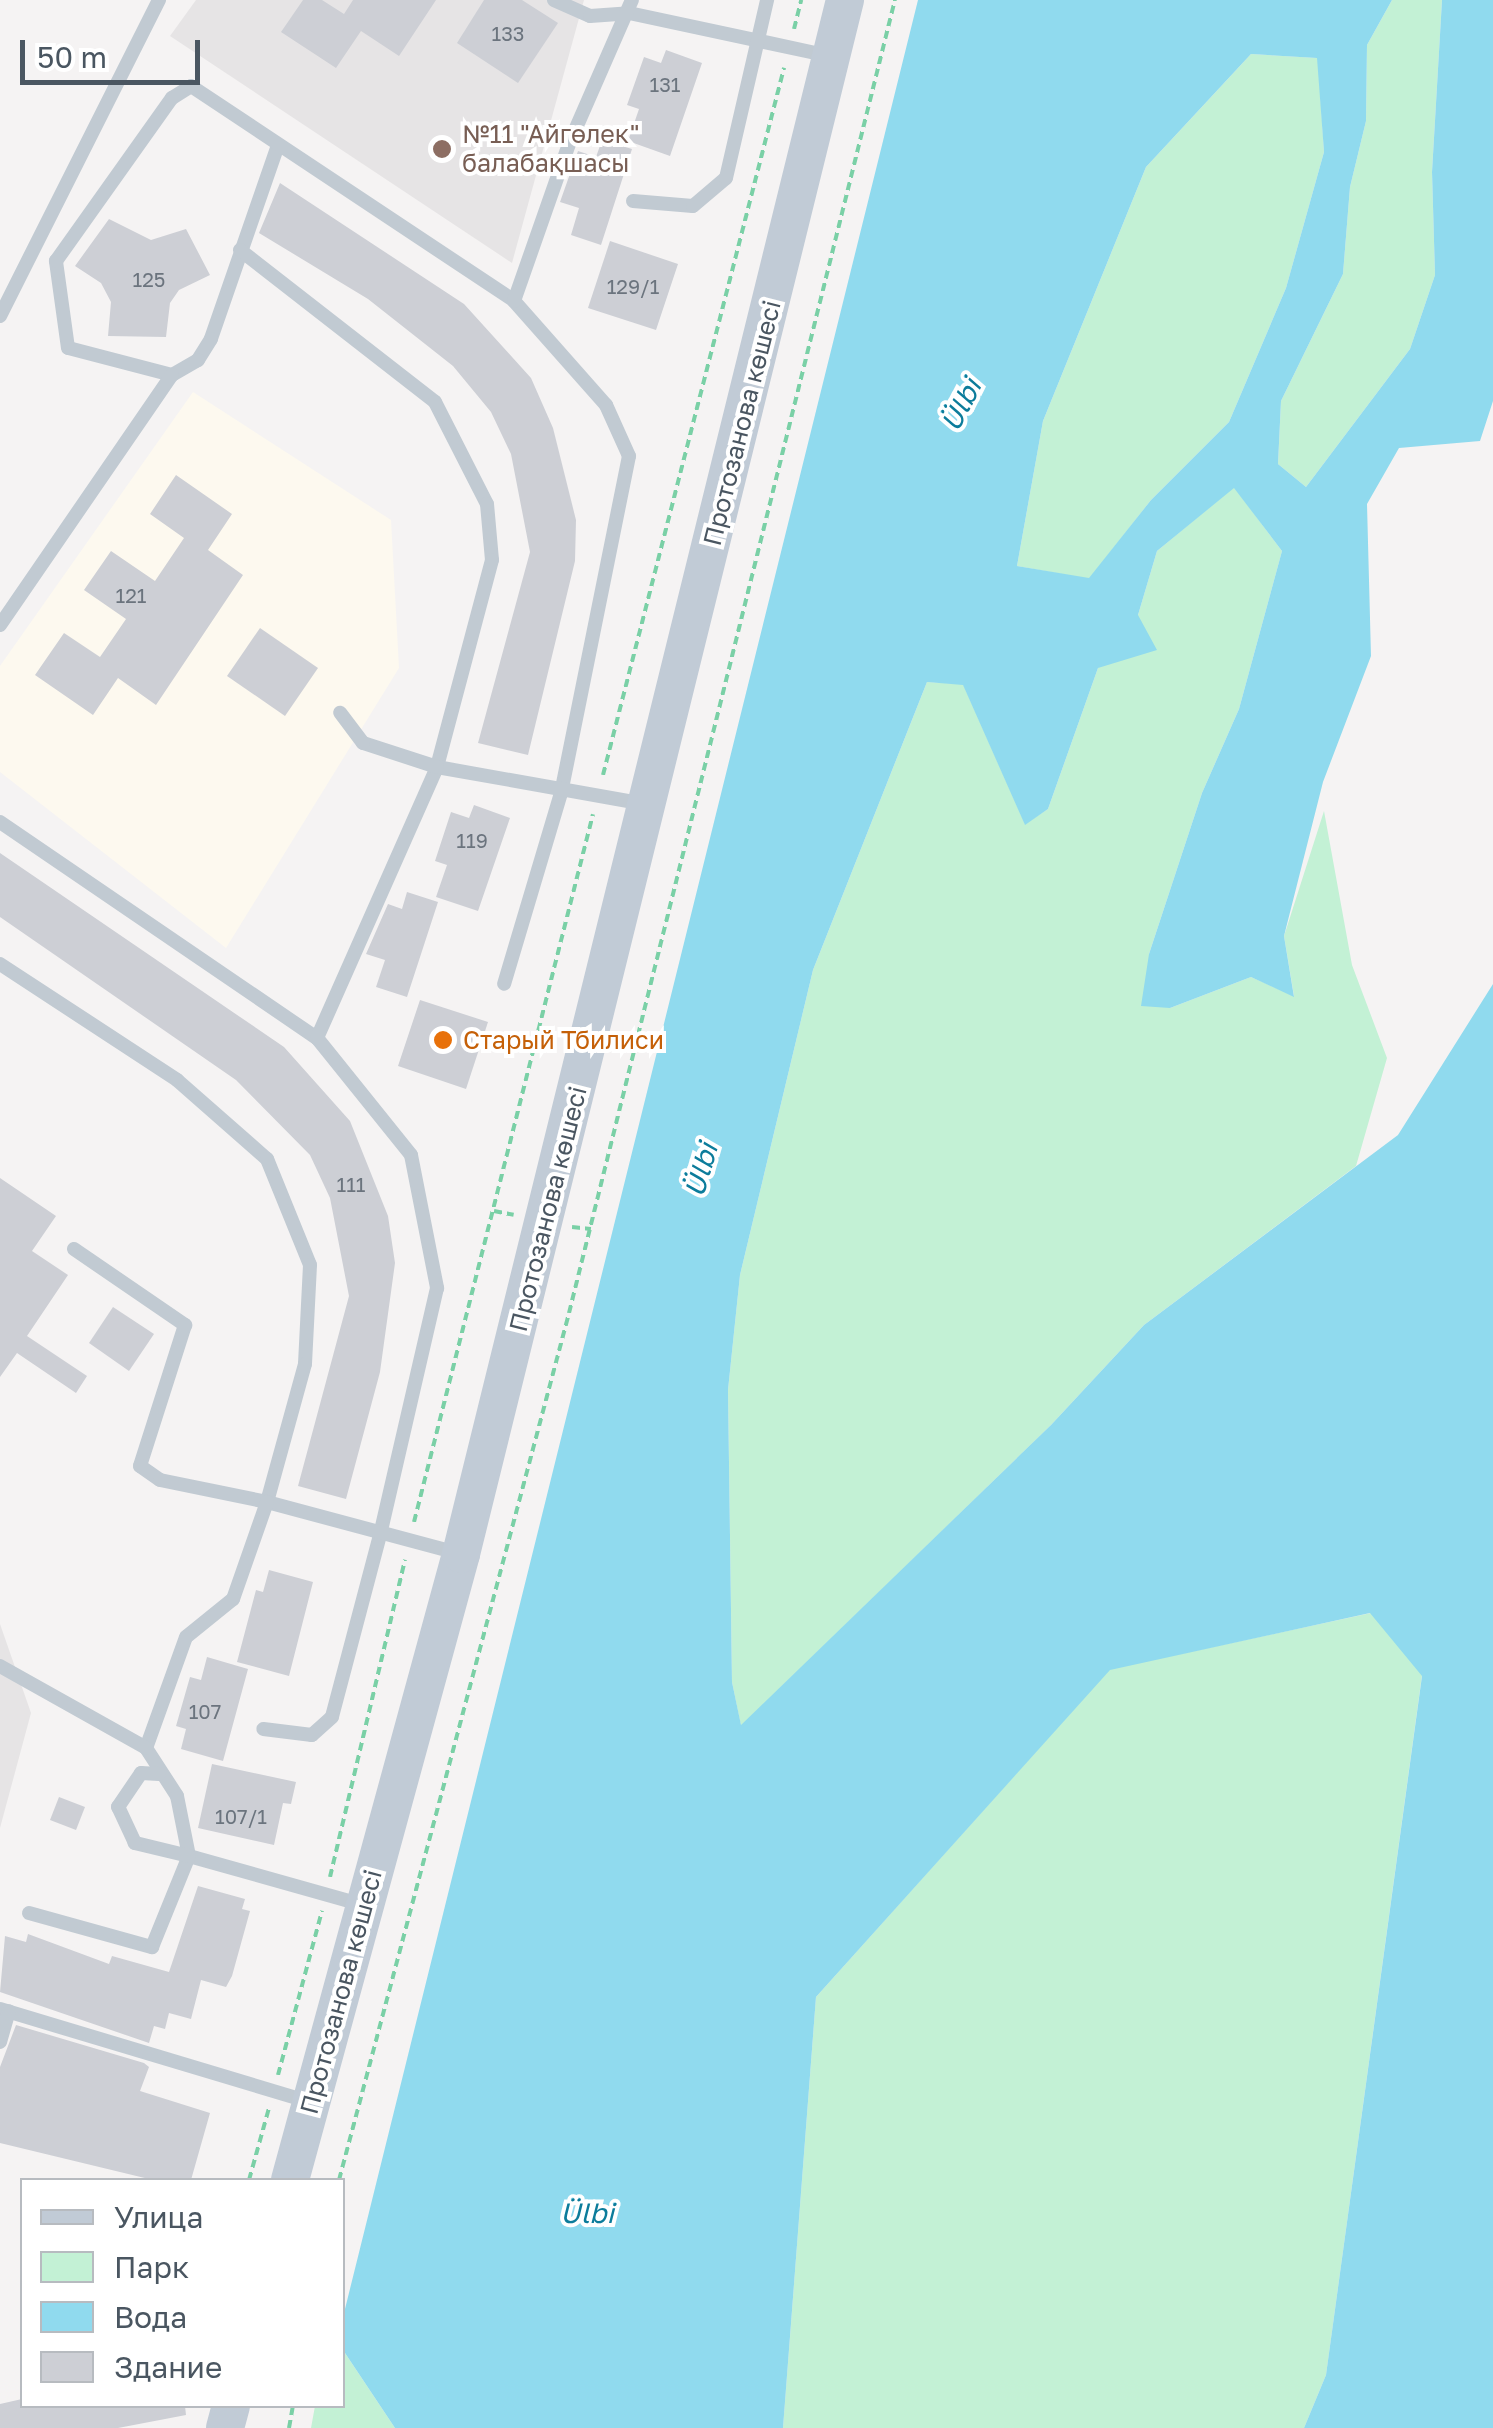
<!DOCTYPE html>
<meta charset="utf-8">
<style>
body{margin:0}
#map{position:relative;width:1493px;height:2428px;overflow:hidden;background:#f5f3f3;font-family:"Golos Text",sans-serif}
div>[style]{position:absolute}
.commercial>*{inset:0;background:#fdf9ef}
.education>*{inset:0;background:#e6e4e5}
.green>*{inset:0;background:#c3f1d5}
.water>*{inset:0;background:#90daee}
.building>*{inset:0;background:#cdcfd5}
.path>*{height:4px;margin-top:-2px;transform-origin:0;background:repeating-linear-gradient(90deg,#7ad0a6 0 8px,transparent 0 13px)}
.lane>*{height:14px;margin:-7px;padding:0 7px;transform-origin:7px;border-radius:7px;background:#c1cad2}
.secondary>*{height:38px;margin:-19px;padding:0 19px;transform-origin:19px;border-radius:19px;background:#c1cbd6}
.dots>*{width:28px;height:28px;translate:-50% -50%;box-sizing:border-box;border:5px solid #fff;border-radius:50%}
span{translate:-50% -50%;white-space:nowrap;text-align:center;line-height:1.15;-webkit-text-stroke:8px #fff;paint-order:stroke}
.number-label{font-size:20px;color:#6b747e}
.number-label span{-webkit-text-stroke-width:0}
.education-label{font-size:25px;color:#785e54}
.left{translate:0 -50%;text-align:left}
.street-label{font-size:25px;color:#4a5661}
.food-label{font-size:25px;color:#c56008}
.water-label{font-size:28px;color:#0c7c9b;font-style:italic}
.legend{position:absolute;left:20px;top:2178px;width:325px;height:230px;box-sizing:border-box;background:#fff;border:2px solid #b7bbc0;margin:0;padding:12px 18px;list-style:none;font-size:30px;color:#4a5661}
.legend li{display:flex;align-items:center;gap:20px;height:50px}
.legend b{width:50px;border:2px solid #b7bbc0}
.scale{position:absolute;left:20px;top:40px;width:180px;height:45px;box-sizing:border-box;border:5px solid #4a5661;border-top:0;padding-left:12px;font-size:30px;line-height:35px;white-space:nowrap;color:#4a5661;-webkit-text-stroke:8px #fff;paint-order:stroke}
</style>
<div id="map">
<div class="commercial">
<div style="clip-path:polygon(193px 392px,391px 520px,399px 668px,226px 948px,0 772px,0 666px)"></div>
</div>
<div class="education">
<div style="clip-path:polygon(196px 0,584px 0,512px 263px,170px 36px)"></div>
<div style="clip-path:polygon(0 1624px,31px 1713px,0 1828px)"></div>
</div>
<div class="green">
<div style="clip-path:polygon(1392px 0,1442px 0,1432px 172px,1435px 275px,1410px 349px,1306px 487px,1278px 464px,1281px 401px,1343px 274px,1350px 187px,1366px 121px,1367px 45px)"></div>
<div style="clip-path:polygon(1251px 54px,1318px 58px,1324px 152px,1286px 288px,1229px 422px,1151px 500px,1089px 579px,1017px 566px,1043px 421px,1146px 167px)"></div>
<div style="clip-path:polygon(1234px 487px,1282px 551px,1239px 709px,1202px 793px,1149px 954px,1170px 1008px,1251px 977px,1294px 996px,1284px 936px,1324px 811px,1352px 965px,1387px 1058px,1356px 1166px,1144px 1325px,1051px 1425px,741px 1726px,732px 1682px,728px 1390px,740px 1275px,813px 970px,927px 682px,963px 684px,1025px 824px,1048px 809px,1098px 668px,1138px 615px,1157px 551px)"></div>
<div style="clip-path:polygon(1371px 1613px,1422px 1675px,1326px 2375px,1304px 2428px,783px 2428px,816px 1997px,1110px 1669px)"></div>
<div style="clip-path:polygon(343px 2350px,395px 2428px,311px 2428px,315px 2406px,342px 2406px)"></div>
</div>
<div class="water">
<div style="clip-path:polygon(evenodd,918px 0,1392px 0,1367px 45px,1366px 121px,1350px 187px,1343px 274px,1281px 401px,1278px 464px,1306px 487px,1410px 349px,1435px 275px,1432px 172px,1442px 0,1493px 0,1493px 401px,1480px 441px,1399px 448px,1367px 504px,1371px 656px,1323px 782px,1284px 936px,1294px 997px,1251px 977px,1170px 1008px,1141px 1006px,1149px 954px,1202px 793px,1239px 709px,1282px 551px,1234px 488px,1157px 551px,1138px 615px,1157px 650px,1098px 668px,1048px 809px,1025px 825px,963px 685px,927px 682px,813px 970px,740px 1275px,728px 1390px,732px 1682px,741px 1725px,1051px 1425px,1144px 1325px,1398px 1135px,1493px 984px,1493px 2428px,1304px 2428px,1326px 2375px,1422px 1676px,1370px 1613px,1110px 1670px,816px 1997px,783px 2428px,395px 2428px,343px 2350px,343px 2317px,918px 0,1251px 54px,1317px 58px,1324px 152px,1286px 288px,1229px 422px,1151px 500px,1089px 578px,1017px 566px,1043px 421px,1146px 167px,1251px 54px)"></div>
</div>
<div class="building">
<div style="clip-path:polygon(303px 0,322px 0,344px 14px,353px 0,436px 0,399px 56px,361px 31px,336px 68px,281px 32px)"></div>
<div style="clip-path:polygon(484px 0,522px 0,558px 23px,518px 83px,457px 43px)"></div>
<div style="clip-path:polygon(666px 50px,702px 63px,670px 156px,628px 141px,639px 109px,627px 105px,644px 57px,661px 63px)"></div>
<div style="clip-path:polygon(602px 140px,632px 149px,601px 245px,571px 235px,579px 208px,560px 202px,578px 151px,596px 157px)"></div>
<div style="clip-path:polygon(280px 183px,464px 304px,531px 378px,553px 428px,576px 520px,575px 561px,528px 755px,478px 743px,530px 552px,511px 454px,491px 412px,453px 366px,368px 299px,259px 233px)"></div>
<div style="clip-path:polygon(109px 219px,151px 240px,186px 229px,210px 275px,179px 290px,170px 303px,166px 337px,108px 336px,111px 302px,101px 283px,75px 266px)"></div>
<div style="clip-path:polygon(610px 241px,678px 264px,656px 330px,588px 308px)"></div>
<div style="clip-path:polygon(176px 475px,232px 514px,208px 550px,243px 575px,156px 705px,118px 678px,93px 715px,35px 675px,64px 633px,100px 657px,126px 619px,84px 590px,111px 551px,155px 581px,184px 538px,150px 514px)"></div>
<div style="clip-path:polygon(260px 628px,318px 668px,285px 716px,227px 676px)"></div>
<div style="clip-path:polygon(474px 805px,510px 818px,478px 911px,436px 897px,447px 865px,435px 861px,451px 812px,469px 818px)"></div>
<div style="clip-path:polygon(0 853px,284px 1047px,350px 1121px,388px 1216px,395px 1263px,380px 1372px,346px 1499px,298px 1486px,349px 1296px,330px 1198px,310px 1155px,236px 1080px,0 917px)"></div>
<div style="clip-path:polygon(407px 892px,438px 902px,407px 997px,376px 987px,385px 960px,366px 954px,388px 904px,402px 909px)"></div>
<div style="clip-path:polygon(420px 1000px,488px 1022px,466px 1089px,398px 1066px)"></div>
<div style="clip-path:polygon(0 1178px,56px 1216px,32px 1251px,68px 1275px,27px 1336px,87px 1376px,76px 1393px,17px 1353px,0 1377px)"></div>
<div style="clip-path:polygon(113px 1307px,154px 1334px,129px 1371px,89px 1343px)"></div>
<div style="clip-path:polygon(269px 1570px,313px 1582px,289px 1676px,237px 1662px,256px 1590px,263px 1592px)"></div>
<div style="clip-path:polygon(207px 1657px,248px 1669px,223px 1761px,181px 1749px,186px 1729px,176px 1726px,190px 1677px,201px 1680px)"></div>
<div style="clip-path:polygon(212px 1764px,296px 1782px,291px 1804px,283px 1803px,274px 1845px,198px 1828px)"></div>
<div style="clip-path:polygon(59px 1797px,85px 1807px,76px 1830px,50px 1820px)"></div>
<div style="clip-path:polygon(198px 1886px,245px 1899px,242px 1909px,250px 1911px,232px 1976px,226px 1987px,201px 1980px,191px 2019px,169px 2013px,165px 2029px,154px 2026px,149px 2043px,0 1992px,5px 1936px,26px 1942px,28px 1934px,109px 1964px,112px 1956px,169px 1972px)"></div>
<div style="clip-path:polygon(16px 2025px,144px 2063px,149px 2067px,140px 2091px,210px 2113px,191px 2180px,153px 2180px,0 2143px,0 2067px)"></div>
<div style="clip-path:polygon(22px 2399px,22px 2406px,185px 2406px,186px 2415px,118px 2428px,0 2428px,0 2404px)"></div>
</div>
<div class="path">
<div style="left:794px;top:29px;width:30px;rotate:-76deg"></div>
<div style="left:603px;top:775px;width:730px;rotate:-75.64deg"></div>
<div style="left:494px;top:1211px;width:20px;rotate:11deg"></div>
<div style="left:572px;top:1227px;width:19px;rotate:6deg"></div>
<div style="left:414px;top:1522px;width:730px;rotate:-75.81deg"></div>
<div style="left:330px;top:1877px;width:326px;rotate:-76.7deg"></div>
<div style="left:278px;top:2075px;width:170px;rotate:-75deg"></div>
<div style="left:249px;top:2180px;width:75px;rotate:-74.5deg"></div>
<div style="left:339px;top:2180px;width:897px;rotate:-75.14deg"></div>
<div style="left:569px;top:1313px;width:1353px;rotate:-76.06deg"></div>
<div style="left:289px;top:2428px;width:22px;rotate:-80deg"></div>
</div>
<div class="lane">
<div style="left:554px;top:0;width:39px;rotate:24deg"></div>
<div style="left:590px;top:16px;width:39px;rotate:-4deg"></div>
<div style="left:629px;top:13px;width:205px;rotate:12.1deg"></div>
<div style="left:277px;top:148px;width:202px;rotate:109.1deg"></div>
<div style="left:211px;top:339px;width:25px;rotate:122deg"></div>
<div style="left:198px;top:360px;width:30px;rotate:150deg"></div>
<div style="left:172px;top:375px;width:107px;rotate:-165.4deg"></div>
<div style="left:68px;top:348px;width:88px;rotate:-97.9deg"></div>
<div style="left:56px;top:261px;width:200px;rotate:-54.6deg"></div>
<div style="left:172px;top:98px;width:22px;rotate:-32deg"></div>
<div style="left:191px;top:86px;width:388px;rotate:33.6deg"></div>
<div style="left:514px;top:301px;width:139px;rotate:48.5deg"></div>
<div style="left:606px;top:405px;width:56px;rotate:65.7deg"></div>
<div style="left:629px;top:456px;width:344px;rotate:101.4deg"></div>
<div style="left:561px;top:793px;width:199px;rotate:106.6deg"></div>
<div style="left:633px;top:201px;width:60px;rotate:4.8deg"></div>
<div style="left:693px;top:206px;width:43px;rotate:-40.3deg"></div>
<div style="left:726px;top:178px;width:183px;rotate:-77deg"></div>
<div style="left:240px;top:250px;width:247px;rotate:37.9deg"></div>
<div style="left:435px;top:402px;width:114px;rotate:63deg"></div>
<div style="left:487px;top:504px;width:56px;rotate:84.9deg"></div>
<div style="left:492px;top:560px;width:214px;rotate:104.9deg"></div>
<div style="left:437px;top:767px;width:211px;rotate:10.1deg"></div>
<div style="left:514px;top:301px;width:166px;rotate:-70.7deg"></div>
<div style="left:569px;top:144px;width:157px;rotate:-66.4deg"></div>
<div style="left:0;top:316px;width:354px;rotate:-63.3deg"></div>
<div style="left:0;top:625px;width:303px;rotate:-55.5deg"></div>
<div style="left:0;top:822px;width:384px;rotate:34.3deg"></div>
<div style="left:317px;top:1038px;width:150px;rotate:51.2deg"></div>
<div style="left:411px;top:1155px;width:136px;rotate:78.9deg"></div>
<div style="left:437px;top:1288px;width:253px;rotate:103deg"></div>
<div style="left:380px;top:1535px;width:188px;rotate:104.8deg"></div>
<div style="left:332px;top:1717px;width:27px;rotate:138deg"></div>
<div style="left:312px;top:1735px;width:49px;rotate:-173deg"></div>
<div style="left:0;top:964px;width:212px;rotate:33.2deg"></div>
<div style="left:177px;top:1080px;width:120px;rotate:41.3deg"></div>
<div style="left:267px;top:1159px;width:114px;rotate:67.9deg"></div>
<div style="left:310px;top:1265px;width:99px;rotate:92.9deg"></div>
<div style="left:305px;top:1364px;width:143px;rotate:105.4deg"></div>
<div style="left:267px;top:1502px;width:201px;rotate:15deg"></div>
<div style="left:317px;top:1038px;width:296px;rotate:-66.1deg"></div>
<div style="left:437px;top:767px;width:78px;rotate:-162deg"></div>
<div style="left:363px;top:743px;width:38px;rotate:-127deg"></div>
<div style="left:74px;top:1249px;width:135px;rotate:34.4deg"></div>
<div style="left:185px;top:1325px;width:148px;rotate:107.7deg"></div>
<div style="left:140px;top:1466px;width:24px;rotate:35deg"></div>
<div style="left:160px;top:1480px;width:109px;rotate:11.6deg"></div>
<div style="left:267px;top:1502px;width:103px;rotate:109.3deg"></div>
<div style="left:233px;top:1599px;width:60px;rotate:141deg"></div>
<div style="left:186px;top:1637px;width:118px;rotate:109.8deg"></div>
<div style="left:146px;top:1748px;width:57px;rotate:57.1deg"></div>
<div style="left:177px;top:1796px;width:61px;rotate:78.7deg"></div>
<div style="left:189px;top:1856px;width:181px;rotate:15.7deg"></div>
<div style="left:0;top:1666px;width:167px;rotate:29.3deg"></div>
<div style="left:29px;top:1913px;width:128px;rotate:15.5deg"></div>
<div style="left:152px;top:1947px;width:98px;rotate:-67.9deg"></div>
<div style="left:189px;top:1856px;width:56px;rotate:-166.5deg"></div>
<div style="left:135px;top:1843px;width:40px;rotate:-115deg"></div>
<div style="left:118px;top:1807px;width:41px;rotate:-55.9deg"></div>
<div style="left:141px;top:1773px;width:18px;rotate:3deg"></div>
<div style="left:0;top:2009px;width:324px;rotate:16.7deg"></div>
<div style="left:0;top:2042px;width:32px;rotate:-74deg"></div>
</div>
<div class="secondary">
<div style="left:290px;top:2180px;width:649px;rotate:-74.72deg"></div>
<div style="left:461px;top:1554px;width:1601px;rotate:-76.12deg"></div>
<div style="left:225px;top:2428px;width:23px;rotate:-75deg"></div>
</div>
<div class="dots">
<div style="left:442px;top:149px;background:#8d6e63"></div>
<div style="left:443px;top:1040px;background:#e8710a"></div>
</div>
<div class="number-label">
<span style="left:508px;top:33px">133</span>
<span style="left:665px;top:84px">131</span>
<span style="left:149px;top:279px">125</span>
<span style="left:633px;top:286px">129/1</span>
<span style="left:131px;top:595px">121</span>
<span style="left:472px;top:840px">119</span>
<span style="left:351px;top:1184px">111</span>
<span style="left:205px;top:1711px">107</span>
<span style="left:241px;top:1816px">107/1</span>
</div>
<div class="education-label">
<span class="left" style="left:462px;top:149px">№11 "Айгөлек"<br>балабақшасы</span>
</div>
<div class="street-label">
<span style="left:742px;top:423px;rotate:-76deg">Протозанова көшесі</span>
<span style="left:548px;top:1209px;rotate:-76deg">Протозанова көшесі</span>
<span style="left:341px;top:1992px;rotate:-75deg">Протозанова көшесі</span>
</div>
<div class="food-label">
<span class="left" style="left:463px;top:1040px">Старый Тбилиси</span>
</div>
<div class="water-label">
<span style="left:961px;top:405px;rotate:-63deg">Ülbi</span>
<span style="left:701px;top:1170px;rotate:-74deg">Ülbi</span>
<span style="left:587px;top:2213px">Ülbi</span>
</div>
<ul class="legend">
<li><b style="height:12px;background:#c1cbd6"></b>Улица</li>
<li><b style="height:28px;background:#c3f1d5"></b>Парк</li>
<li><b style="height:28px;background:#90daee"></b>Вода</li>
<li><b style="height:28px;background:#cdcfd5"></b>Здание</li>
</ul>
<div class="scale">50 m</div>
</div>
